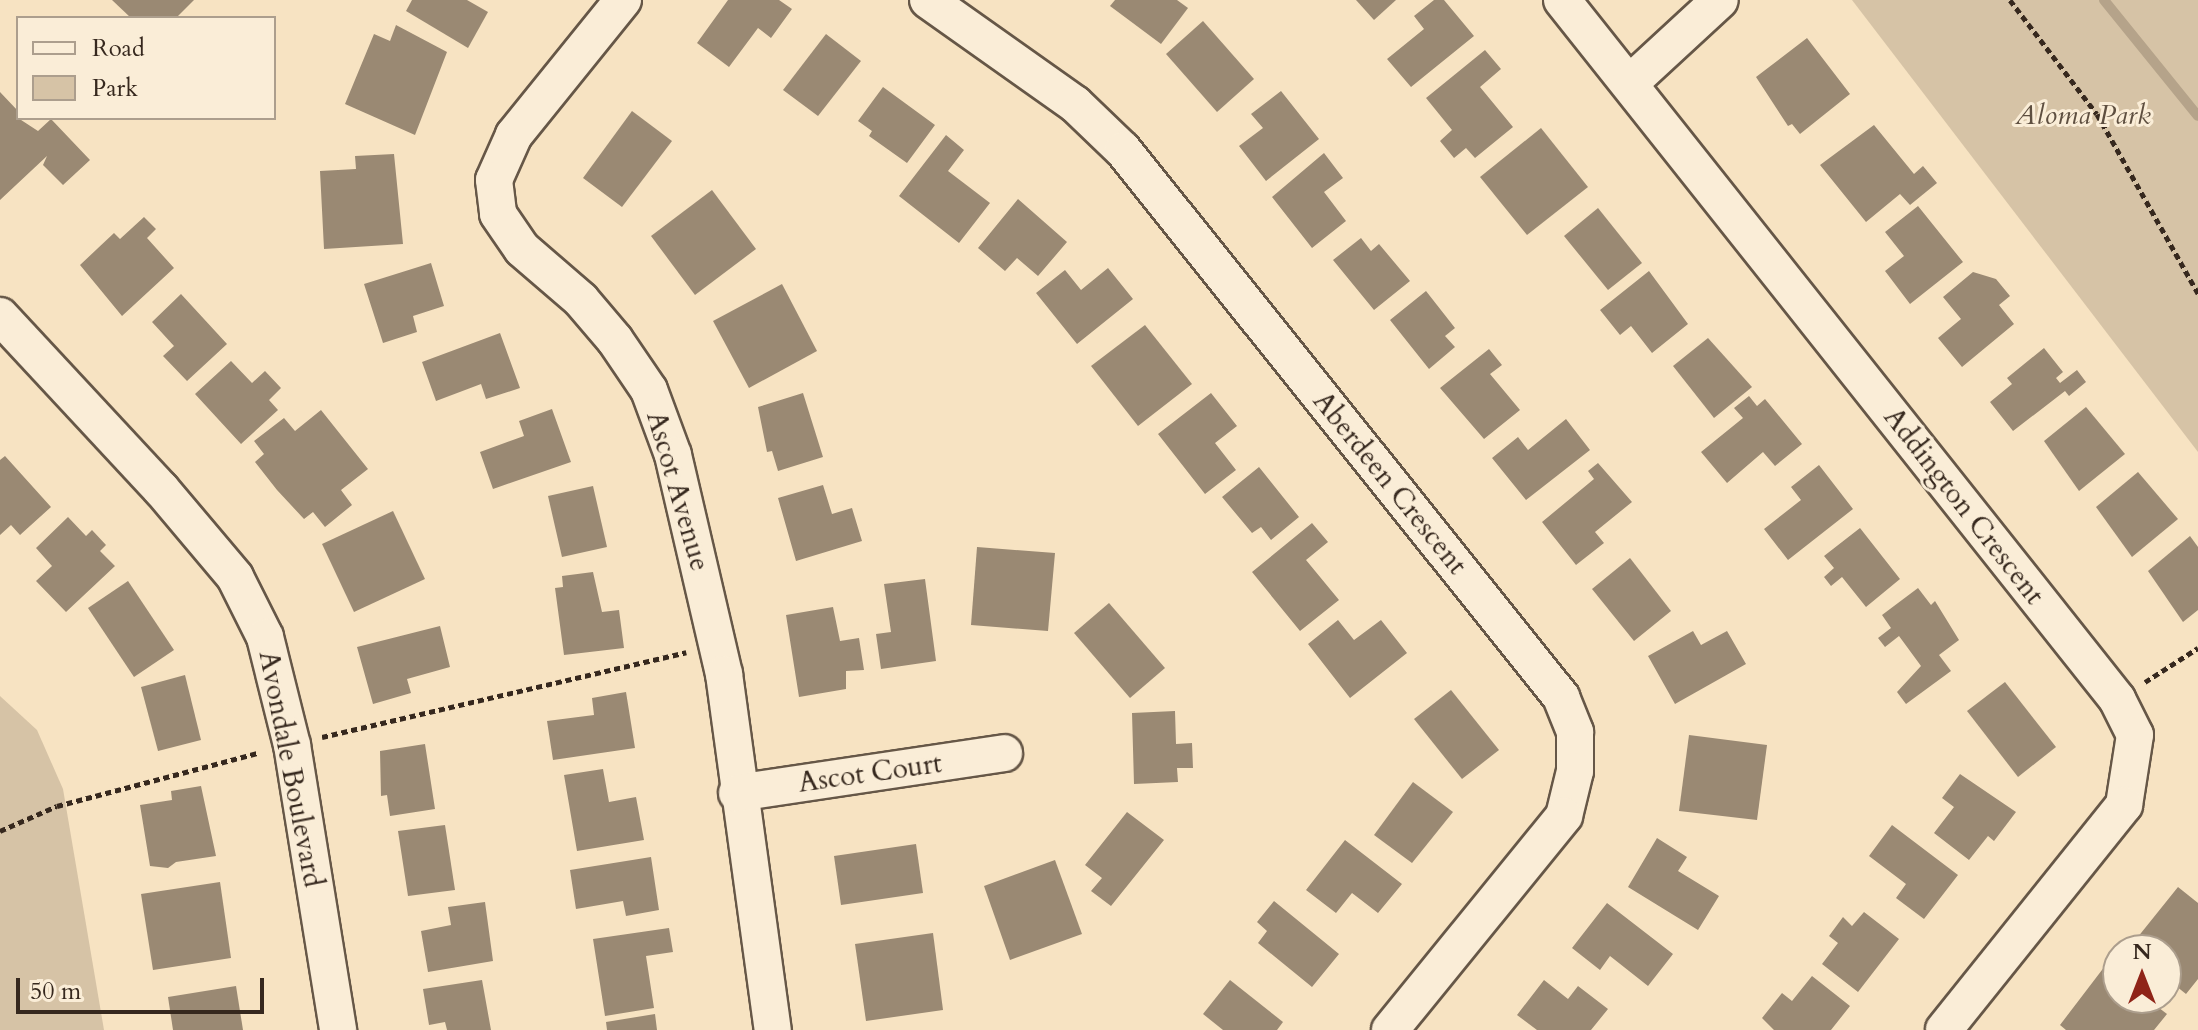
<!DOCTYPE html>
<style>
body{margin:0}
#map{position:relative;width:2198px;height:1030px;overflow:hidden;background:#f7e3c2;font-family:Cardo,serif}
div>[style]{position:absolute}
.green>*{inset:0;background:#d6c3a6}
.stream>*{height:10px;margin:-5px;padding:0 5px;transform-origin:5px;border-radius:5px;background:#b5a38a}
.building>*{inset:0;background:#9a8973}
.path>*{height:5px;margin-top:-2.5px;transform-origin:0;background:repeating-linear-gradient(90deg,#36281e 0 6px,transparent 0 10px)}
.roads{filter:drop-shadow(2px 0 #665747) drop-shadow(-2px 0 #665747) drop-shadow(0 2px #665747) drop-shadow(0 -2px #665747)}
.minor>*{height:36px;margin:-18px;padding:0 18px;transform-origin:18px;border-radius:18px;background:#faedd7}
span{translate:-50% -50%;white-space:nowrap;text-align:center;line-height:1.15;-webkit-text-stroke:6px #faedd7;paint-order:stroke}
.park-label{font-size:28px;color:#5e4f40;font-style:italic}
.street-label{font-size:28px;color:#36281e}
.legend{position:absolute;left:16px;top:16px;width:260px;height:104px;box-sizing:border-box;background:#faedd7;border:2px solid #ac9e8d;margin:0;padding:10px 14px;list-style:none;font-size:24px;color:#36281e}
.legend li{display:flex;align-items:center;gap:16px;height:40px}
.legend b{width:40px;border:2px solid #ac9e8d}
.north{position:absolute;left:2102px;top:934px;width:80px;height:80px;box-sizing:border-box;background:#faedd7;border:2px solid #ac9e8d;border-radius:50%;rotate:0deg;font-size:22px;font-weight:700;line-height:32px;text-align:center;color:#36281e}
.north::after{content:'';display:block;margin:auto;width:28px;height:36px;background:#8f2418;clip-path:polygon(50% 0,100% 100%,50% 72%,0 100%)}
.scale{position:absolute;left:16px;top:978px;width:248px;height:36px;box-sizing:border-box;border:4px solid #36281e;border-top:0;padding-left:10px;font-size:24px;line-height:28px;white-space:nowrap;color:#36281e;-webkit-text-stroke:6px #faedd7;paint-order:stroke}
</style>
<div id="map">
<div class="green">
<div style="clip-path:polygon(1852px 0,2198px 0,2198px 452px)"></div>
<div style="clip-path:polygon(0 696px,37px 730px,63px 789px,104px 1030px,0 1030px)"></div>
</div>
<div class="stream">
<div style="left:2104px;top:0;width:149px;rotate:51deg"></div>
</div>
<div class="building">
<div style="clip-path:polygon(112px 0,194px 0,176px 18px,131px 18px)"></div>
<div style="clip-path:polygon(412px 0,467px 0,488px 12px,468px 48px,406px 11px)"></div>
<div style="clip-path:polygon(728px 0,779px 0,792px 9px,771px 38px,758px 28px,729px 67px,697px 43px)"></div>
<div style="clip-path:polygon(1115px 0,1177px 0,1188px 8px,1161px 44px,1110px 6px)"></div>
<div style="clip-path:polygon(1356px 0,1396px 0,1374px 20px)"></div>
<div style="clip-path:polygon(1434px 0,1444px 0,1474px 36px,1411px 87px,1387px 59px,1424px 29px,1414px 16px)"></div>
<div style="clip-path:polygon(1203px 21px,1254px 79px,1217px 112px,1166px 54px)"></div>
<div style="clip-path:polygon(396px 25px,447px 52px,415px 135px,345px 104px,374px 34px,390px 41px)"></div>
<div style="clip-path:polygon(826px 34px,861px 61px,818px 116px,783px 90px)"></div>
<div style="clip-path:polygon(1807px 38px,1850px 94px,1800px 134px,1792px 124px,1788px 126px,1756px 77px)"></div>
<div style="clip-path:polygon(1485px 50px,1501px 69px,1480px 87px,1513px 127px,1475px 158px,1466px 148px,1454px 158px,1440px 141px,1452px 130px,1426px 98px)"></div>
<div style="clip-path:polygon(883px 87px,935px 125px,907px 163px,869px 136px,872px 131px,858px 121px)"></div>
<div style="clip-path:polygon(1281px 91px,1319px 139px,1266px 181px,1239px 146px,1263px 128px,1251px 114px)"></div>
<div style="clip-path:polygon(0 92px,18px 111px,18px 118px,38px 131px,51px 119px,90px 160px,63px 185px,43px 165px,47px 156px,0 200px)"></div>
<div style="clip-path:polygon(632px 111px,672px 141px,622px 207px,583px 178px)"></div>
<div style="clip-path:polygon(1874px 125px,1914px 174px,1923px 166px,1937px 183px,1910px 205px,1900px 194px,1866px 222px,1820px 165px)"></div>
<div style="clip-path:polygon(1541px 128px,1588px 187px,1527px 235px,1480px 177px)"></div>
<div style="clip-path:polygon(946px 135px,964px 150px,948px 171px,990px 203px,959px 243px,899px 196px)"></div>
<div style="clip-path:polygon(1324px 153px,1343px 178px,1324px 192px,1346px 221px,1312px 248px,1272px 197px)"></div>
<div style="clip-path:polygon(394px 154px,403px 244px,324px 249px,320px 171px,356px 169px,355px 156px)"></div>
<div style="clip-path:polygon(712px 190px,756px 249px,695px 295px,651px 236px)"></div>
<div style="clip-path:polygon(1018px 199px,1067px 242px,1038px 276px,1017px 258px,1005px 271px,978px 248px)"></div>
<div style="clip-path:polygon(1918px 206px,1963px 262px,1910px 304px,1885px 271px,1904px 256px,1885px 232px)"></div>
<div style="clip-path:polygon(1598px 208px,1642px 263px,1608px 290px,1564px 236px)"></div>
<div style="clip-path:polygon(144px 217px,156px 229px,147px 238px,174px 268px,122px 316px,80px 265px,114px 233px,120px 239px)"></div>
<div style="clip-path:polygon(1361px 238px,1371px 251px,1379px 244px,1410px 281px,1374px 310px,1333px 260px)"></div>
<div style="clip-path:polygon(431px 263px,444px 306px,413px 316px,417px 332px,383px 343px,364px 284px)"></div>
<div style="clip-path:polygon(1108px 268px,1133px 299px,1077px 344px,1036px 293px,1065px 270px,1081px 290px)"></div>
<div style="clip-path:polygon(1649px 271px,1688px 324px,1652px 353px,1631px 326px,1620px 335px,1600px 310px)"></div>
<div style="clip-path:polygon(1973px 272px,1996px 279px,2010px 296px,1999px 305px,2014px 324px,1962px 367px,1938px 338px,1961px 319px,1943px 297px)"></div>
<div style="clip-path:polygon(782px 284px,817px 351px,749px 388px,713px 321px)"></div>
<div style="clip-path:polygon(1426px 291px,1455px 328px,1445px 336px,1455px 347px,1429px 369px,1390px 320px)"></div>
<div style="clip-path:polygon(181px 294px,227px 344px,187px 381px,163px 356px,174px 346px,152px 322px)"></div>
<div style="clip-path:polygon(1145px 325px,1192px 384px,1138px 426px,1091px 366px)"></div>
<div style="clip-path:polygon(500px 333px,520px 388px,486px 399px,481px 384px,436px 401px,422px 362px)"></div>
<div style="clip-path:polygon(1708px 338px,1752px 387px,1714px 418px,1673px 366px)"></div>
<div style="clip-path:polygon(2044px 348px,2063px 372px,2056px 378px,2060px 383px,2077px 370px,2086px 382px,2069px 396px,2065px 391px,2013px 431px,1990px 402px,2012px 384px,2007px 378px)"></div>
<div style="clip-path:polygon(1489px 349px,1502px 365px,1490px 374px,1520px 410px,1484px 439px,1440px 388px)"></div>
<div style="clip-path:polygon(231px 361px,252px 383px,265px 371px,281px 388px,269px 400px,278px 410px,241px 444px,195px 394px)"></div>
<div style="clip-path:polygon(803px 393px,823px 457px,778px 471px,772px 451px,767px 452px,758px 407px)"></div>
<div style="clip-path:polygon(1211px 393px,1237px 426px,1215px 443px,1236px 470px,1205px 494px,1158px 434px)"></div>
<div style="clip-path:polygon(1749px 396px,1757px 406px,1765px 399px,1802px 444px,1775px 466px,1763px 452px,1727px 483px,1701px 452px,1743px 418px,1734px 408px)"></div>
<div style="clip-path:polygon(2086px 407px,2125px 454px,2079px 491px,2044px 441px)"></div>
<div style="clip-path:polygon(552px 409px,571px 462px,493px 489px,480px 452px,524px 436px,519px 421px)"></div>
<div style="clip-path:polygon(321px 410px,368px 469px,341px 490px,352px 505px,325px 527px,313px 512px,304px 519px,277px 490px,255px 462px,264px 454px,254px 441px,284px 418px,295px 431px)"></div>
<div style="clip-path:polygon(1566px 419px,1590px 450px,1526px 500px,1492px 458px,1518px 437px,1528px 450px)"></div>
<div style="clip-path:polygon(5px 456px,51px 507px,20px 535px,11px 525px,0 535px,0 460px)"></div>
<div style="clip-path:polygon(1598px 463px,1632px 502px,1595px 532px,1604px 543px,1576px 565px,1542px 522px,1594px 479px,1588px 471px)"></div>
<div style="clip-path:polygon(1819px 465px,1853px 509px,1788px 560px,1764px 529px,1801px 500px,1791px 487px)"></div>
<div style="clip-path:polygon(1259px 467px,1299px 517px,1271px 540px,1261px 527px,1252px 533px,1222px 497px)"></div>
<div style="clip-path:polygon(2138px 472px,2178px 519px,2132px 557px,2096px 507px)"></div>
<div style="clip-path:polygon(823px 485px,832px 514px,852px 508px,862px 541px,796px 561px,778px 498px)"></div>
<div style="clip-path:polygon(593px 486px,607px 547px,562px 557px,548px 496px)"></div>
<div style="clip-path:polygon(393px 511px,425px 579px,354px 612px,322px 544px)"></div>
<div style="clip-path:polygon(68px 517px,86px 536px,92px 530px,106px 545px,100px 551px,115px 566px,66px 612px,36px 581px,52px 566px,36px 548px)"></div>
<div style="clip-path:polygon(1312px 523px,1328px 542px,1306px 560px,1339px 600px,1300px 631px,1252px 572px)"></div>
<div style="clip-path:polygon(1860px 528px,1900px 579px,1866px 607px,1842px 577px,1831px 586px,1824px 577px,1834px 568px,1824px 556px)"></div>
<div style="clip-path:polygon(2190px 536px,2198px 547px,2198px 610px,2183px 622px,2148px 571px)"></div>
<div style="clip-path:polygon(977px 547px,1055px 553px,1048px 631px,971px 625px)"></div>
<div style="clip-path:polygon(1630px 558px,1671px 611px,1634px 641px,1592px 589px)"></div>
<div style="clip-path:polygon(593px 572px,602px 612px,619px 610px,624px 648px,564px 655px,555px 588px,563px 587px,562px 576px)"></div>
<div style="clip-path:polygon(925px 579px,936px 661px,881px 669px,876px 634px,891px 632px,884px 584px)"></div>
<div style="clip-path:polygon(128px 581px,174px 650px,134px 677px,88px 608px)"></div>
<div style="clip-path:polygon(1918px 588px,1931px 605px,1935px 601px,1959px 640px,1939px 655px,1951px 671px,1906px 704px,1897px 692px,1921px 666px,1899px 636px,1885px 647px,1878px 638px,1891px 628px,1882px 615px)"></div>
<div style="clip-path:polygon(1109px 603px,1165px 668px,1130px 698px,1074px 633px)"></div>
<div style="clip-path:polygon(833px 607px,840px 641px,859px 638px,864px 670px,846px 671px,846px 689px,799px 697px,786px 615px)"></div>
<div style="clip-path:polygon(1338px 620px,1354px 640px,1381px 620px,1407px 653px,1350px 698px,1308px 644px)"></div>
<div style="clip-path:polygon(440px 626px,450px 667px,407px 679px,411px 693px,373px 704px,357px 647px)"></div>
<div style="clip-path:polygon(1693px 631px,1701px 645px,1727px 631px,1746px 664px,1675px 704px,1648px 656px)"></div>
<div style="clip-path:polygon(185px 675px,201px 740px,158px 751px,141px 687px)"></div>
<div style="clip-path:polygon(2005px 682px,2056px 747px,2018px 777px,1967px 711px)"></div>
<div style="clip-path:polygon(1451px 690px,1499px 750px,1462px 779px,1414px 719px)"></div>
<div style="clip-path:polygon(626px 692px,635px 748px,553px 760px,547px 721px,594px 715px,592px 698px)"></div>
<div style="clip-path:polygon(1175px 711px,1176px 744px,1192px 743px,1193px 768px,1177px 768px,1178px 782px,1134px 784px,1132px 713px)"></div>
<div style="clip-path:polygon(1689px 735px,1767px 745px,1757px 820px,1679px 811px)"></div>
<div style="clip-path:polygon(425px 744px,435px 809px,390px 816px,387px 795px,381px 796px,380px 751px)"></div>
<div style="clip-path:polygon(603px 769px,609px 802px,636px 797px,644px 840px,577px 851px,564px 775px)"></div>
<div style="clip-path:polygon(1960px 774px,2016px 812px,1994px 841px,1988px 836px,1969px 860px,1934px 833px,1954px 807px,1942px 798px)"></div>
<div style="clip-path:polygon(1413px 782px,1453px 812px,1412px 863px,1374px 835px)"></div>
<div style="clip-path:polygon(201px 786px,216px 856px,176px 862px,168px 868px,150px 866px,140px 805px,172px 800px,171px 791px)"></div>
<div style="clip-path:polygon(1127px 812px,1164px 840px,1111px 906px,1091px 891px,1102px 878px,1085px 865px)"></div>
<div style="clip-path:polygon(445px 825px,455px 890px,408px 896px,398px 831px)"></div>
<div style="clip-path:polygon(1892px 825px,1958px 875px,1924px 919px,1896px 898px,1906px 884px,1869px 856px)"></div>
<div style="clip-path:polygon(1657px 838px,1687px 857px,1678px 871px,1719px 896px,1698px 930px,1628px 887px)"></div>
<div style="clip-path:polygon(1345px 840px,1402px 884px,1378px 913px,1352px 893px,1336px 913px,1306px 890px)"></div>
<div style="clip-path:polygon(916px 844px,923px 893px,841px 905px,834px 856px)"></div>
<div style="clip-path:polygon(651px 857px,659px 910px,626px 916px,623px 901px,576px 909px,570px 870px)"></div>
<div style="clip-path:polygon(1055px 860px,1082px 934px,1010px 960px,984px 886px)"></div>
<div style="clip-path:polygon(220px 882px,231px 958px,153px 970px,141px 894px)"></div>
<div style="clip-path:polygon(2178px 887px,2198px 903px,2198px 979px,2186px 994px,2166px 978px,2166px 950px,2129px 948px)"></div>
<div style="clip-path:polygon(1274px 901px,1339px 954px,1312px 987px,1258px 943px,1267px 931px,1257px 922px)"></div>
<div style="clip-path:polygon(485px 902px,493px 961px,428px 972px,421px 931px,451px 925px,448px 907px)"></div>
<div style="clip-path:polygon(1607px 903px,1673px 954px,1648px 986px,1610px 956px,1600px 970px,1572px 948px)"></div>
<div style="clip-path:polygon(1864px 912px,1899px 939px,1858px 992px,1822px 964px,1838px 943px,1829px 936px,1843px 917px,1852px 926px)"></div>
<div style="clip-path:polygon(669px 928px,673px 952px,646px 956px,654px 1008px,605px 1016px,593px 939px)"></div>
<div style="clip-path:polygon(933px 933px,943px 1010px,866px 1021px,855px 944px)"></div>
<div style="clip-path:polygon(2105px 966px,2118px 976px,2118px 998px,2146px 998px,2167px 1014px,2154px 1030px,2066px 1030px,2060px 1025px)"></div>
<div style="clip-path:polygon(1812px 976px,1850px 1006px,1831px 1030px,1774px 1030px,1762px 1018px,1782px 993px,1792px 1001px)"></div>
<div style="clip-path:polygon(482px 980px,491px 1030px,447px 1030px,445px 1022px,429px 1025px,423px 989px)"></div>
<div style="clip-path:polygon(1230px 980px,1283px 1022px,1277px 1030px,1223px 1030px,1203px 1014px)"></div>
<div style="clip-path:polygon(1544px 980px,1568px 999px,1578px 986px,1608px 1009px,1591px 1030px,1537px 1030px,1517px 1015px)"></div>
<div style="clip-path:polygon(236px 986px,243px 1030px,173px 1030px,168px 997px)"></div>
<div style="clip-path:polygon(655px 1014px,657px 1030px,607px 1030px,606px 1022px)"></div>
</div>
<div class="path">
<div style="left:2010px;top:0;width:143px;rotate:52.7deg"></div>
<div style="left:2097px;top:114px;width:206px;rotate:60.6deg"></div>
<div style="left:2145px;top:682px;width:63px;rotate:-32.7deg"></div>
<div style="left:322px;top:737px;width:374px;rotate:-13.1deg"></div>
<div style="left:0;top:831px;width:62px;rotate:-23.7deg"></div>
<div style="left:57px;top:806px;width:208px;rotate:-14.8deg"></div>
</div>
<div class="roads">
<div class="minor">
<div style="left:623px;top:0;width:174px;rotate:128.9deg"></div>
<div style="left:514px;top:135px;width:49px;rotate:114deg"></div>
<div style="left:494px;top:180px;width:34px;rotate:83deg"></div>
<div style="left:498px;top:214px;width:42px;rotate:55.6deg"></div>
<div style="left:522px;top:249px;width:78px;rotate:40.8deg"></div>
<div style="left:581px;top:300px;width:52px;rotate:49.6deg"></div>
<div style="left:615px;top:340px;width:60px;rotate:55.8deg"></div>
<div style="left:649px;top:390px;width:69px;rotate:69.7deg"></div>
<div style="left:673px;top:455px;width:225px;rotate:76.9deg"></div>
<div style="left:724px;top:674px;width:359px;rotate:82.2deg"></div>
<div style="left:928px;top:0;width:180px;rotate:35.3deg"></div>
<div style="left:1075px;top:104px;width:66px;rotate:43.8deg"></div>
<div style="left:1123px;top:150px;width:701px;rotate:51.31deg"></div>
<div style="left:1561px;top:697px;width:38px;rotate:68deg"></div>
<div style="left:1575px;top:732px;width:39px;rotate:90deg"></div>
<div style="left:1575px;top:771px;width:46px;rotate:103.7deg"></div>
<div style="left:1564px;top:816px;width:276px;rotate:129.1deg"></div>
<div style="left:1562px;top:0;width:893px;rotate:51.55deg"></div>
<div style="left:2117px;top:699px;width:40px;rotate:63.4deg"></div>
<div style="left:2135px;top:735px;width:71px;rotate:98.9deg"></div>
<div style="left:2124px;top:805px;width:288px;rotate:128.7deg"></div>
<div style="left:1630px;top:83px;width:122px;rotate:-42.7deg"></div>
<div style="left:0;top:316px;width:236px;rotate:47.1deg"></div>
<div style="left:161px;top:489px;width:115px;rotate:49.9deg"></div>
<div style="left:235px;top:577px;width:67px;rotate:63.4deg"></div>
<div style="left:265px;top:637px;width:111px;rotate:76deg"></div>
<div style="left:292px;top:745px;width:289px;rotate:80.8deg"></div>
<div style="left:737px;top:793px;width:270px;rotate:-8.5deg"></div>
</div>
</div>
<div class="park-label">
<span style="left:2083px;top:115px">Aloma Park</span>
</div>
<div class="street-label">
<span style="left:1390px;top:483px;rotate:51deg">Aberdeen Crescent</span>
<span style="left:678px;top:491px;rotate:74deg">Ascot Avenue</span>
<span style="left:1964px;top:506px;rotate:52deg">Addington Crescent</span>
<span style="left:291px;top:769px;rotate:79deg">Avondale Boulevard</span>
<span style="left:870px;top:773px;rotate:-8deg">Ascot Court</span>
</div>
<ul class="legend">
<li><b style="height:10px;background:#faedd7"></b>Road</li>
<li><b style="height:22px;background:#d6c3a6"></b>Park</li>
</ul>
<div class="north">N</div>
<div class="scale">50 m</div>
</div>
